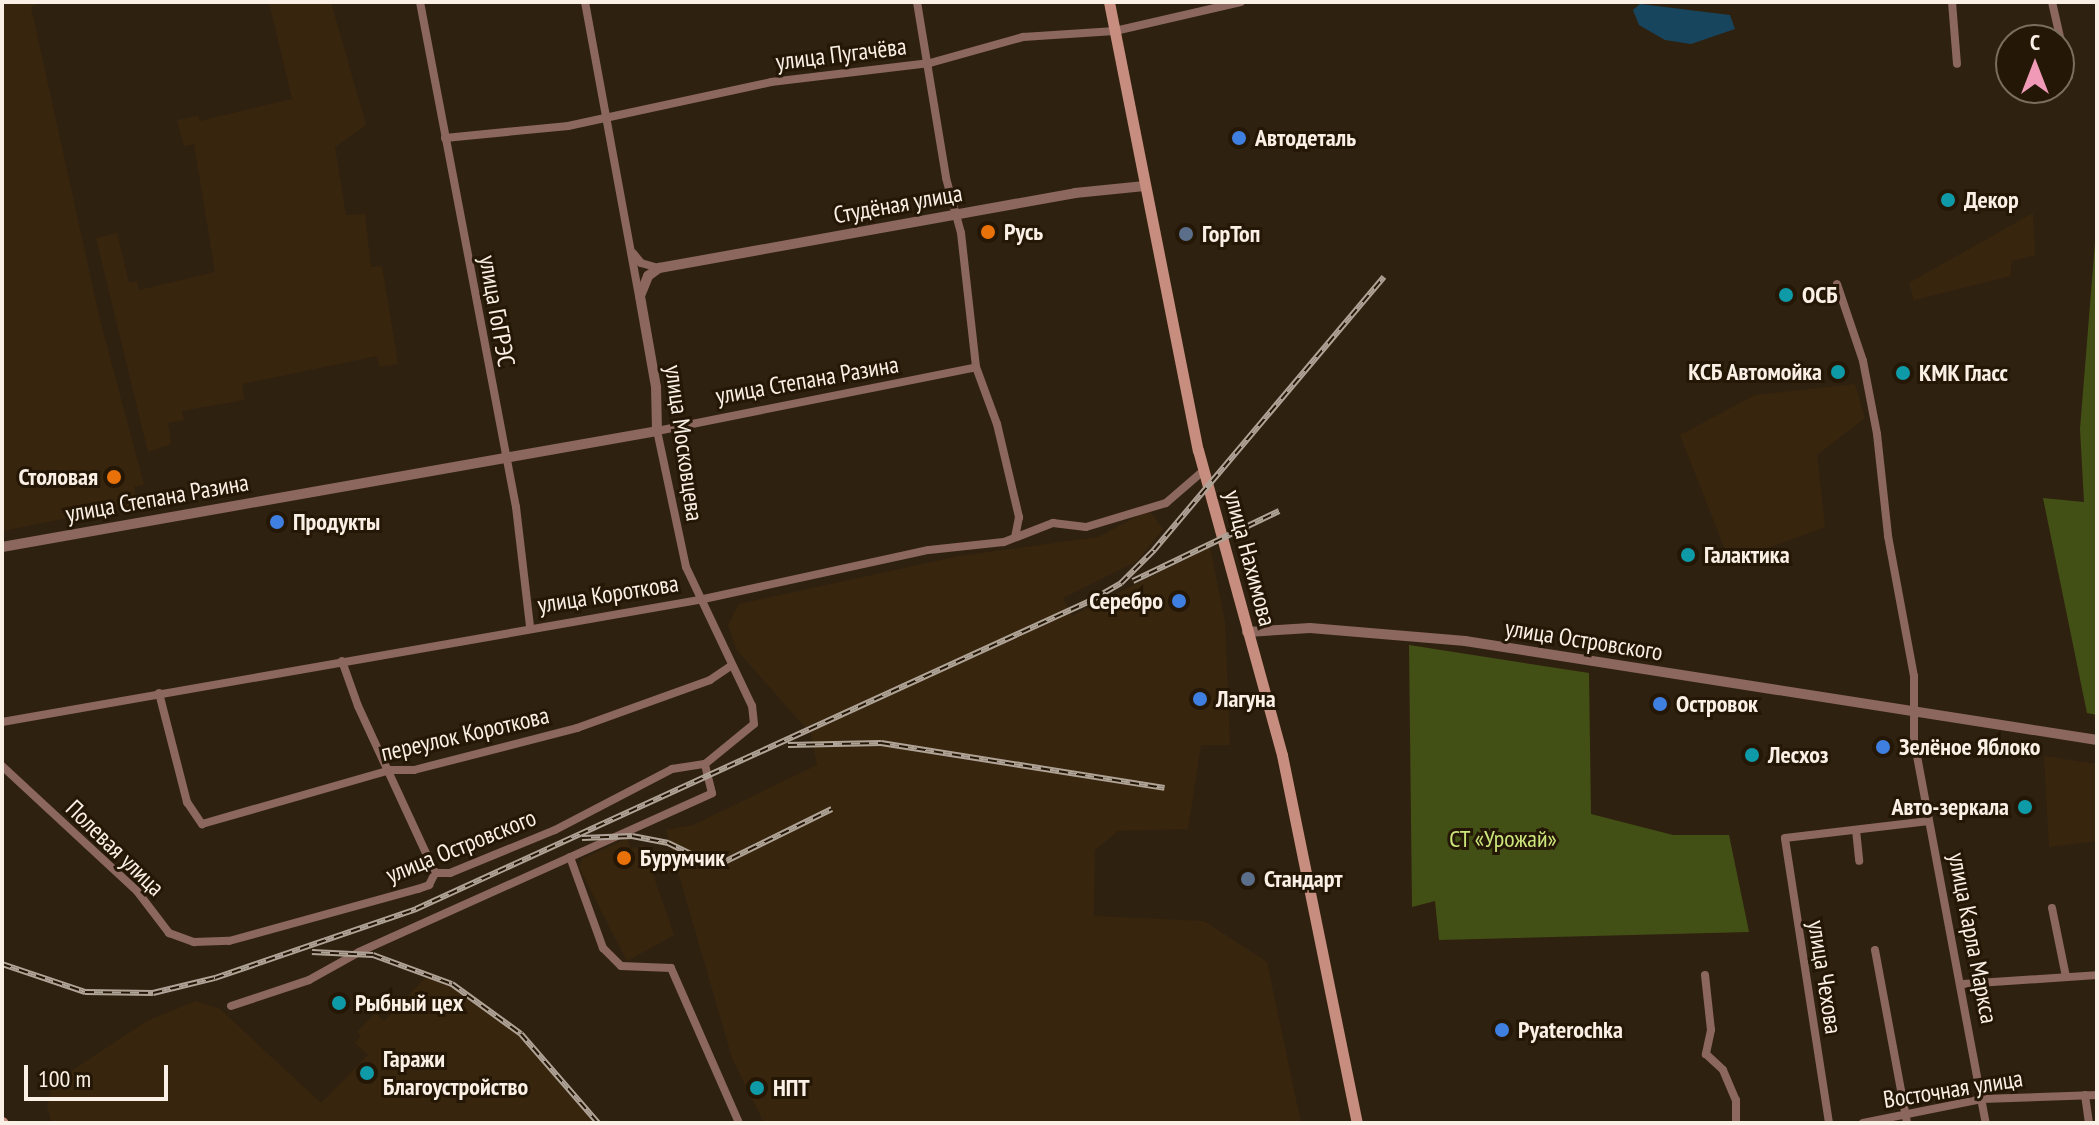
<!DOCTYPE html>
<meta charset="utf-8">
<style>
body{margin:0}
#map{position:relative;width:2099px;height:1125px;overflow:hidden;background:#2f2110;font-family:"PT Sans Narrow",sans-serif}
div>[style]{position:absolute}
.built>*{inset:0;background:#38250e}
.green>*{inset:0;background:#435015}
.water>*{inset:0;background:#17455e}
.minor>*{height:8px;margin:-4px;padding:0 4px;transform-origin:4px;border-radius:4px;background:#8b675e}
.tertiary>*{height:10px;margin:-5px;padding:0 5px;transform-origin:5px;border-radius:5px;background:#8b675e}
.secondary>*{height:11px;margin:-5.5px;padding:0 5.5px;transform-origin:5.5px;border-radius:5.5px;background:#c78d7e}
.rail>*{height:6px;margin-top:-3px;transform-origin:0;background:repeating-linear-gradient(90deg,#251706 0 9px,#afa497 0 18px);box-sizing:border-box;border-block:2px solid #afa497}
.dots>*{width:22px;height:22px;translate:-50% -50%;box-sizing:border-box;border:4px solid #251706;border-radius:50%}
span{translate:-50% -50%;white-space:nowrap;text-align:center;line-height:1.15;-webkit-text-stroke:6px #251706;paint-order:stroke}
.street-label{font-size:24px;color:#faf0e5}
.poi-label{font-size:24px;color:#faf0e5;font-weight:700}
.left{translate:0 -50%;text-align:left}
.right{translate:-100% -50%;text-align:right}
.park-label{font-size:24px;color:#cce77b}
.frame{position:absolute;inset:0;border:4px solid #faf0e5;pointer-events:none}
.north{position:absolute;left:1995px;top:24px;width:80px;height:80px;box-sizing:border-box;background:#251706;border:2px solid #7a6e5f;border-radius:50%;rotate:0deg;font-size:22px;font-weight:700;line-height:32px;text-align:center;color:#faf0e5}
.north::after{content:'';display:block;margin:auto;width:28px;height:36px;background:#f09ab7;clip-path:polygon(50% 0,100% 100%,50% 72%,0 100%)}
.scale{position:absolute;left:24px;top:1065px;width:144px;height:36px;box-sizing:border-box;border:4px solid #faf0e5;border-top:0;padding-left:10px;font-size:24px;line-height:28px;white-space:nowrap;color:#faf0e5;-webkit-text-stroke:6px #251706;paint-order:stroke}
</style>
<div id="map">
<div class="built">
<div style="clip-path:polygon(2px 2px,42px 2px,31px 7px,100px 320px,144px 485px,134px 487px,137px 504px,2px 531px)"></div>
<div style="clip-path:polygon(269px 2px,331px 2px,366px 125px,335px 147px,346px 215px,365px 214px,371px 267px,382px 266px,398px 364px,380px 367px,377px 356px,242px 384px,244px 400px,182px 411px,184px 420px,168px 423px,171px 444px,148px 452px,96px 238px,117px 233px,129px 283px,137px 281px,139px 290px,215px 272px,194px 144px,184px 146px,177px 120px,198px 116px,200px 121px,292px 99px)"></div>
<div style="clip-path:polygon(2033px 213px,2035px 255px,2012px 261px,2010px 276px,1914px 300px,1909px 283px)"></div>
<div style="clip-path:polygon(1855px 384px,1865px 418px,1817px 455px,1825px 527px,1730px 562px,1680px 435px,1755px 395px)"></div>
<div style="clip-path:polygon(1149px 510px,1163px 529px,1137px 561px,1063px 598px,1072px 616px,1210px 547px,1225px 622px,1230px 745px,1201px 745px,1188px 829px,1118px 831px,1095px 850px,1094px 916px,1204px 921px,1267px 962px,1301px 1123px,764px 1123px,732px 1058px,666px 830px,693px 825px,817px 765px,811px 734px,737px 650px,728px 625px,739px 604px,959px 556px,1098px 537px)"></div>
<div style="clip-path:polygon(2044px 756px,2097px 764px,2097px 841px,2049px 847px)"></div>
<div style="clip-path:polygon(627px 839px,631px 849px,643px 845px,674px 935px,627px 961px,579px 867px,583px 858px)"></div>
<div style="clip-path:polygon(429px 974px,452px 984px,521px 1034px,598px 1123px,52px 1123px,47px 1107px,53px 1083px,147px 1021px,196px 1001px,220px 1009px,321px 1103px,368px 1055px,355px 1043px,361px 1036px,357px 1032px,375px 1013px,384px 1021px)"></div>
</div>
<div class="green">
<div style="clip-path:polygon(2097px 218px,2097px 715px,2087px 713px,2043px 498px,2084px 502px,2080px 429px)"></div>
<div style="clip-path:polygon(1409px 645px,1589px 673px,1591px 814px,1673px 835px,1729px 835px,1749px 932px,1439px 940px,1435px 901px,1412px 907px)"></div>
</div>
<div class="water">
<div style="clip-path:polygon(1640px 4px,1730px 15px,1735px 29px,1691px 44px,1665px 40px,1639px 25px,1633px 10px)"></div>
</div>
<div class="minor">
<div style="left:420px;top:2px;width:514px;rotate:79.24deg"></div>
<div style="left:516px;top:507px;width:121px;rotate:83.3deg"></div>
<div style="left:585px;top:2px;width:298px;rotate:79.6deg"></div>
<div style="left:917px;top:2px;width:178px;rotate:80.6deg"></div>
<div style="left:946px;top:178px;width:57px;rotate:74.7deg"></div>
<div style="left:961px;top:233px;width:135px;rotate:83.6deg"></div>
<div style="left:976px;top:367px;width:61px;rotate:69.8deg"></div>
<div style="left:997px;top:424px;width:96px;rotate:76.7deg"></div>
<div style="left:1019px;top:517px;width:20px;rotate:101deg"></div>
<div style="left:1952px;top:2px;width:62px;rotate:85.4deg"></div>
<div style="left:2052px;top:2px;width:76px;rotate:77.1deg"></div>
<div style="left:445px;top:138px;width:124px;rotate:-5.6deg"></div>
<div style="left:568px;top:126px;width:208px;rotate:-12.2deg"></div>
<div style="left:771px;top:82px;width:160px;rotate:-6.8deg"></div>
<div style="left:930px;top:63px;width:97px;rotate:-15.6deg"></div>
<div style="left:1023px;top:37px;width:92px;rotate:-3.7deg"></div>
<div style="left:1115px;top:31px;width:129px;rotate:-13deg"></div>
<div style="left:633px;top:253px;width:13px;rotate:51deg"></div>
<div style="left:641px;top:263px;width:19px;rotate:16deg"></div>
<div style="left:1837px;top:284px;width:81px;rotate:71.3deg"></div>
<div style="left:1863px;top:361px;width:74px;rotate:79.1deg"></div>
<div style="left:1877px;top:434px;width:103px;rotate:83.8deg"></div>
<div style="left:1888px;top:536px;width:142px;rotate:79.5deg"></div>
<div style="left:1914px;top:676px;width:64px;rotate:90deg"></div>
<div style="left:1914px;top:740px;width:390px;rotate:79.4deg"></div>
<div style="left:342px;top:661px;width:48px;rotate:70.4deg"></div>
<div style="left:358px;top:706px;width:184px;rotate:65.2deg"></div>
<div style="left:159px;top:693px;width:113px;rotate:75.6deg"></div>
<div style="left:187px;top:802px;width:27px;rotate:56deg"></div>
<div style="left:202px;top:824px;width:196px;rotate:-16deg"></div>
<div style="left:390px;top:770px;width:24px"></div>
<div style="left:414px;top:770px;width:168px;rotate:-14.4deg"></div>
<div style="left:577px;top:728px;width:141px;rotate:-19.8deg"></div>
<div style="left:710px;top:680px;width:25px;rotate:-34deg"></div>
<div style="left:2px;top:722px;width:708px;rotate:-9.93deg"></div>
<div style="left:699px;top:600px;width:235px;rotate:-12.3deg"></div>
<div style="left:929px;top:550px;width:75px;rotate:-6.1deg"></div>
<div style="left:1004px;top:542px;width:53px;rotate:-21.2deg"></div>
<div style="left:1053px;top:523px;width:33px;rotate:7deg"></div>
<div style="left:1086px;top:527px;width:84px;rotate:-16.7deg"></div>
<div style="left:1166px;top:503px;width:49px;rotate:-40.9deg"></div>
<div style="left:2px;top:766px;width:184px;rotate:42.8deg"></div>
<div style="left:137px;top:891px;width:53px;rotate:52.7deg"></div>
<div style="left:169px;top:933px;width:27px;rotate:20deg"></div>
<div style="left:194px;top:942px;width:35px;rotate:-2deg"></div>
<div style="left:229px;top:941px;width:196px;rotate:-15.4deg"></div>
<div style="left:418px;top:889px;width:12px;rotate:-20deg"></div>
<div style="left:429px;top:885px;width:13px;rotate:-63deg"></div>
<div style="left:1856px;top:830px;width:31px;rotate:84deg"></div>
<div style="left:570px;top:857px;width:97px;rotate:70.1deg"></div>
<div style="left:603px;top:948px;width:25px;rotate:45deg"></div>
<div style="left:621px;top:966px;width:50px;rotate:2.3deg"></div>
<div style="left:671px;top:968px;width:169px;rotate:66.3deg"></div>
<div style="left:435px;top:873px;width:15px"></div>
<div style="left:450px;top:873px;width:113px;rotate:-22.3deg"></div>
<div style="left:555px;top:830px;width:132px;rotate:-27.5deg"></div>
<div style="left:672px;top:769px;width:33px;rotate:-9deg"></div>
<div style="left:705px;top:764px;width:63px;rotate:-39.2deg"></div>
<div style="left:754px;top:724px;width:18px;rotate:-96deg"></div>
<div style="left:752px;top:706px;width:154px;rotate:-115.4deg"></div>
<div style="left:686px;top:567px;width:139px;rotate:-102deg"></div>
<div style="left:657px;top:431px;width:325px;rotate:-11.3deg"></div>
<div style="left:2052px;top:908px;width:70px;rotate:78.5deg"></div>
<div style="left:1875px;top:950px;width:176px;rotate:79.5deg"></div>
<div style="left:1705px;top:975px;width:55px;rotate:83.8deg"></div>
<div style="left:1711px;top:1030px;width:25px;rotate:102deg"></div>
<div style="left:1706px;top:1054px;width:23px;rotate:43deg"></div>
<div style="left:1723px;top:1070px;width:33px;rotate:67deg"></div>
<div style="left:1736px;top:1100px;width:23px;rotate:90deg"></div>
<div style="left:1963px;top:984px;width:134px;rotate:-3.8deg"></div>
<div style="left:231px;top:1006px;width:82px;rotate:-18.4deg"></div>
<div style="left:309px;top:980px;width:57px;rotate:-29.2deg"></div>
<div style="left:359px;top:952px;width:387px;rotate:-24.2deg"></div>
<div style="left:712px;top:793px;width:30px;rotate:-104deg"></div>
<div style="left:2085px;top:1095px;width:28px;rotate:82deg"></div>
<div style="left:1829px;top:1123px;width:288px;rotate:-98.8deg"></div>
<div style="left:1785px;top:838px;width:145px;rotate:-6.7deg"></div>
<div style="left:1863px;top:1123px;width:121px;rotate:-11.4deg"></div>
<div style="left:1982px;top:1099px;width:115px;rotate:-2deg"></div>
</div>
<div class="tertiary">
<div style="left:2px;top:547px;width:665px;rotate:-10.04deg"></div>
<div style="left:657px;top:431px;width:44px;rotate:-91.3deg"></div>
<div style="left:656px;top:387px;width:92px;rotate:-100deg"></div>
<div style="left:640px;top:296px;width:22px;rotate:-68deg"></div>
<div style="left:648px;top:276px;width:14px;rotate:-36deg"></div>
<div style="left:659px;top:268px;width:423px;rotate:-10.2deg"></div>
<div style="left:1075px;top:193px;width:70px;rotate:-5.7deg"></div>
<div style="left:1247px;top:632px;width:63px;rotate:-3.6deg"></div>
<div style="left:1310px;top:628px;width:156px;rotate:4.8deg"></div>
<div style="left:1465px;top:641px;width:640px;rotate:8.9deg"></div>
</div>
<div class="secondary">
<div style="left:1109px;top:2px;width:457px;rotate:78.8deg"></div>
<div style="left:1198px;top:450px;width:316px;rotate:74.6deg"></div>
<div style="left:1282px;top:755px;width:376px;rotate:78.5deg"></div>
<div style="left:2px;top:1122px;width:1px;rotate:45deg"></div>
</div>
<div class="rail">
<div style="left:1133px;top:581px;width:162px;rotate:-25.6deg"></div>
<div style="left:788px;top:745px;width:93px;rotate:-1.2deg"></div>
<div style="left:881px;top:743px;width:287px;rotate:9deg"></div>
<div style="left:582px;top:838px;width:50px;rotate:-2.3deg"></div>
<div style="left:632px;top:836px;width:37px;rotate:11deg"></div>
<div style="left:668px;top:843px;width:53px;rotate:25.6deg"></div>
<div style="left:716px;top:866px;width:129px;rotate:-26.2deg"></div>
<div style="left:312px;top:952px;width:61px;rotate:2.8deg"></div>
<div style="left:373px;top:955px;width:84px;rotate:20.2deg"></div>
<div style="left:452px;top:984px;width:85px;rotate:35.9deg"></div>
<div style="left:521px;top:1034px;width:118px;rotate:49.1deg"></div>
<div style="left:2px;top:964px;width:88px;rotate:18.6deg"></div>
<div style="left:85px;top:992px;width:68px;rotate:0.8deg"></div>
<div style="left:153px;top:993px;width:64px;rotate:-13.6deg"></div>
<div style="left:215px;top:978px;width:213px;rotate:-18.9deg"></div>
<div style="left:416px;top:909px;width:741px;rotate:-24.56deg"></div>
<div style="left:1090px;top:601px;width:36px;rotate:-30deg"></div>
<div style="left:1121px;top:583px;width:47px;rotate:-45deg"></div>
<div style="left:1154px;top:550px;width:357px;rotate:-49.9deg"></div>
</div>
<div class="dots">
<div style="left:1239px;top:138px;background:#3f7fe0"></div>
<div style="left:1948px;top:200px;background:#0f9aa8"></div>
<div style="left:988px;top:232px;background:#e8710a"></div>
<div style="left:1186px;top:234px;background:#5c6f8a"></div>
<div style="left:1786px;top:295px;background:#0f9aa8"></div>
<div style="left:1838px;top:372px;background:#0f9aa8"></div>
<div style="left:1903px;top:373px;background:#0f9aa8"></div>
<div style="left:114px;top:477px;background:#e8710a"></div>
<div style="left:277px;top:522px;background:#3f7fe0"></div>
<div style="left:1688px;top:555px;background:#0f9aa8"></div>
<div style="left:1179px;top:601px;background:#3f7fe0"></div>
<div style="left:1200px;top:699px;background:#3f7fe0"></div>
<div style="left:1660px;top:704px;background:#3f7fe0"></div>
<div style="left:1883px;top:747px;background:#3f7fe0"></div>
<div style="left:1752px;top:755px;background:#0f9aa8"></div>
<div style="left:2025px;top:807px;background:#0f9aa8"></div>
<div style="left:624px;top:858px;background:#e8710a"></div>
<div style="left:1248px;top:879px;background:#5c6f8a"></div>
<div style="left:339px;top:1003px;background:#0f9aa8"></div>
<div style="left:1502px;top:1030px;background:#3f7fe0"></div>
<div style="left:367px;top:1073px;background:#0f9aa8"></div>
<div style="left:757px;top:1088px;background:#0f9aa8"></div>
</div>
<div class="street-label">
<span style="left:841px;top:54px;rotate:-7deg">улица Пугачёва</span>
<span style="left:898px;top:204px;rotate:-10deg">Студёная улица</span>
<span style="left:497px;top:311px;rotate:80deg">улица ГоГРЭС</span>
<span style="left:807px;top:380px;rotate:-10deg">улица Степана Разина</span>
<span style="left:684px;top:443px;rotate:82deg">улица Московцева</span>
<span style="left:157px;top:498px;rotate:-10deg">улица Степана Разина</span>
<span style="left:1250px;top:558px;rotate:75deg">улица Нахимова</span>
<span style="left:608px;top:594px;rotate:-9deg">улица Короткова</span>
<span style="left:1584px;top:640px;rotate:9deg">улица Островского</span>
<span style="left:465px;top:734px;rotate:-13deg">переулок Короткова</span>
<span style="left:461px;top:846px;rotate:-22deg">улица Островского</span>
<span style="left:115px;top:848px;rotate:44deg">Полевая улица</span>
<span style="left:1973px;top:938px;rotate:79deg">улица Карла Маркса</span>
<span style="left:1825px;top:977px;rotate:81deg">улица Чехова</span>
<span style="left:1953px;top:1089px;rotate:-9deg">Восточная улица</span>
</div>
<div class="poi-label">
<span class="left" style="left:1255px;top:138px">Автодеталь</span>
<span class="left" style="left:1964px;top:200px">Декор</span>
<span class="left" style="left:1004px;top:232px">Русь</span>
<span class="left" style="left:1202px;top:234px">ГорТоп</span>
<span class="left" style="left:1802px;top:295px">ОСБ</span>
<span class="right" style="left:1822px;top:372px">КСБ Автомойка</span>
<span class="left" style="left:1919px;top:373px">КМК Гласс</span>
<span class="right" style="left:98px;top:477px">Столовая</span>
<span class="left" style="left:293px;top:522px">Продукты</span>
<span class="left" style="left:1704px;top:555px">Галактика</span>
<span class="right" style="left:1163px;top:601px">Серебро</span>
<span class="left" style="left:1216px;top:699px">Лагуна</span>
<span class="left" style="left:1676px;top:704px">Островок</span>
<span class="left" style="left:1899px;top:747px">Зелёное Яблоко</span>
<span class="left" style="left:1768px;top:755px">Лесхоз</span>
<span class="right" style="left:2009px;top:807px">Авто-зеркала</span>
<span class="left" style="left:640px;top:858px">Бурумчик</span>
<span class="left" style="left:1264px;top:879px">Стандарт</span>
<span class="left" style="left:355px;top:1003px">Рыбный цех</span>
<span class="left" style="left:1518px;top:1030px">Pyaterochka</span>
<span class="left" style="left:383px;top:1073px">Гаражи<br>Благоустройство</span>
<span class="left" style="left:773px;top:1088px">НПТ</span>
</div>
<div class="park-label">
<span style="left:1503px;top:839px">СТ «Урожай»</span>
</div>
<div class="frame"></div>
<div class="north">С</div>
<div class="scale">100 m</div>
</div>
